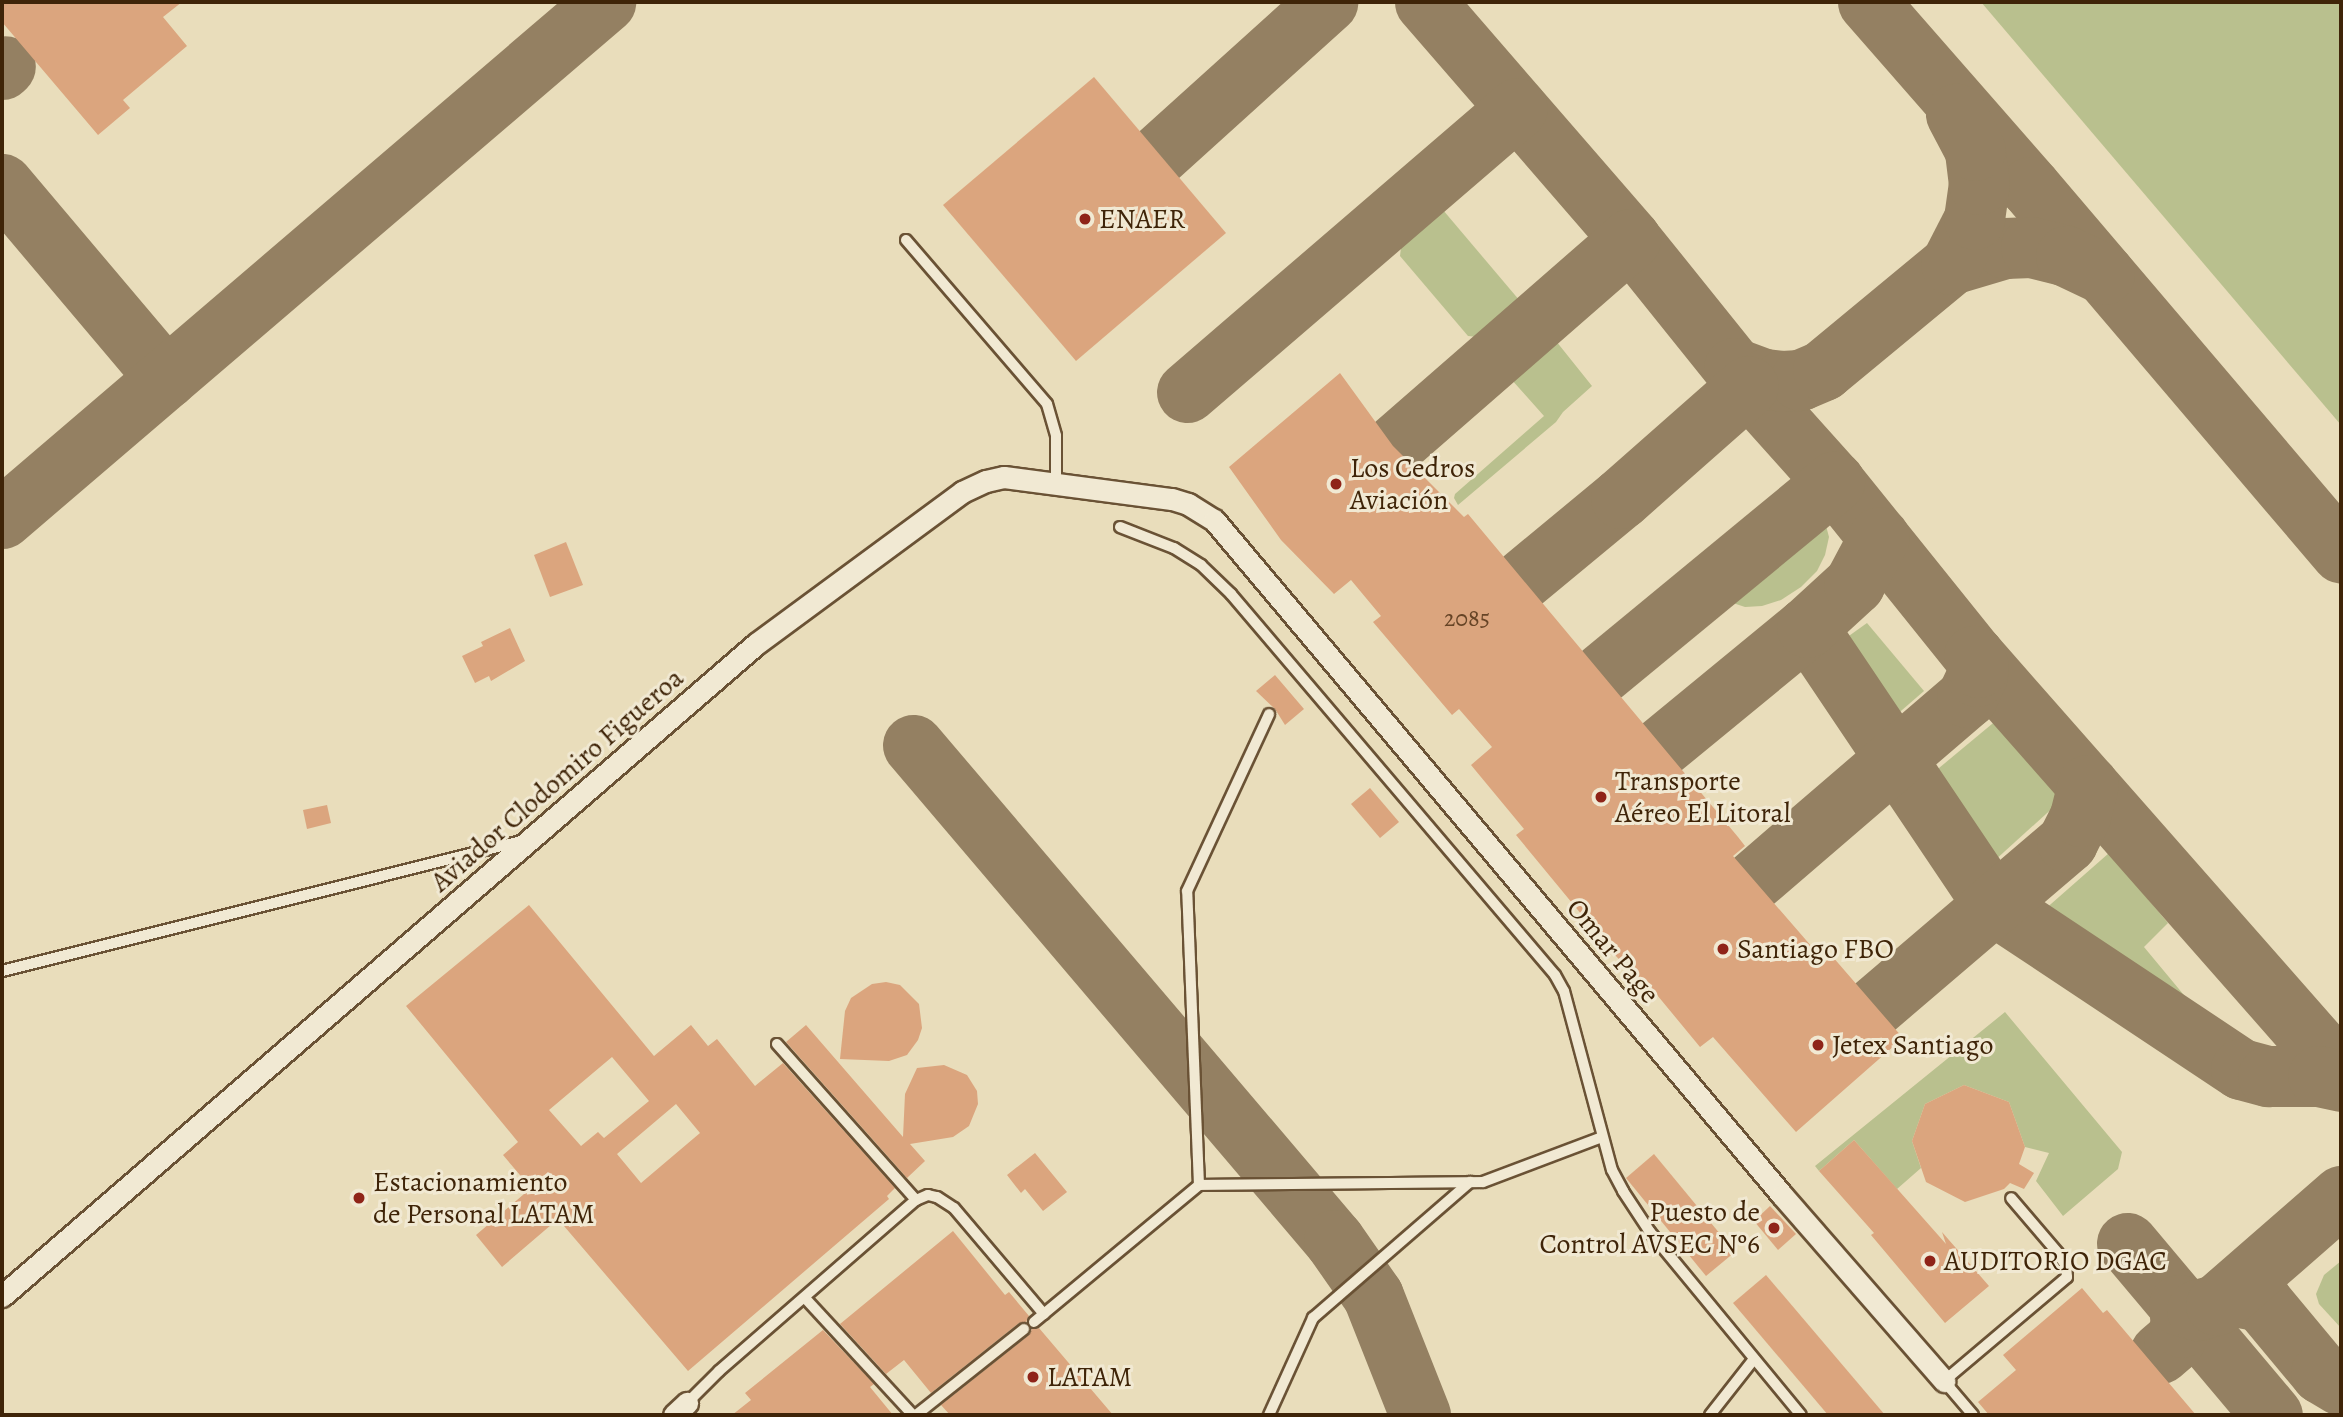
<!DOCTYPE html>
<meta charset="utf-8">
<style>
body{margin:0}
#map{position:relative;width:2343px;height:1417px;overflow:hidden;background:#e9ddbb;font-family:Alegreya,serif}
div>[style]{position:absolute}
.green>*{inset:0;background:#b9c08e}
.taxiway>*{height:61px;margin:-30.5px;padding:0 30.5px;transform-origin:30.5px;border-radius:30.5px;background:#948062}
.building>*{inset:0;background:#dba57e}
.roads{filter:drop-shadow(2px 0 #6a5235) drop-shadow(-2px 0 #6a5235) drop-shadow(0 2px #6a5235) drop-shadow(0 -2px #6a5235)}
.service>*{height:10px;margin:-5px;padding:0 5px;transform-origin:5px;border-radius:5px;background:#f1e9d3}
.minor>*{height:21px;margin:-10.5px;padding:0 10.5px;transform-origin:10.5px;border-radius:10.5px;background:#f1e9d3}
.dots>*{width:19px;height:19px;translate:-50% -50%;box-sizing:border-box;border:4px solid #f1e9d3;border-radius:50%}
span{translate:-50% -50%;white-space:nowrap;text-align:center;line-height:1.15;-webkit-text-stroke:6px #f1e9d3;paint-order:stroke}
.number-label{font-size:24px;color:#664426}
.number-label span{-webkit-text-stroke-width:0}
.poi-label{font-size:28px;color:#3f2408}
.left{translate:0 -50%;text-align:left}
.right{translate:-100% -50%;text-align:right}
.street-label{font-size:28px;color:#3f2408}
.frame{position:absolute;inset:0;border:4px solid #3f2408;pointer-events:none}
</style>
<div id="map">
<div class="green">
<div style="clip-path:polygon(1981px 2px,2341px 2px,2341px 425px)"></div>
<div style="clip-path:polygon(1443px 210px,1520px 301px,1478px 337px,1468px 336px,1400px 256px,1401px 248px)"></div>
<div style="clip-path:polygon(1548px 331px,1592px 386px,1563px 412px,1556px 422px,1458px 505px,1454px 498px,1455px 494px,1544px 416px,1502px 369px)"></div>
<div style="clip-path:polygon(1825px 522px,1829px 537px,1825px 555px,1817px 571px,1801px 587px,1781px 600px,1762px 606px,1745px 607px,1730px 602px)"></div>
<div style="clip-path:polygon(1867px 623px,1924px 691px,1894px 717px,1839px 643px)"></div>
<div style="clip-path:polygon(1998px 719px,2060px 793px,2057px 804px,1993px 862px,1933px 773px)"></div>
<div style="clip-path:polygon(2109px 853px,2168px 923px,2144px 947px,2198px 1012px,2196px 1014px,2043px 911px)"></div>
<div style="clip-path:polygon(2005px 1012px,2122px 1152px,2118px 1169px,2063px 1216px,2036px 1181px,2049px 1153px,2025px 1147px,2009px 1102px,1964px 1085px,1925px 1104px,1912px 1141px,1921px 1168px,1897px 1189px,1854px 1140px,1819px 1171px,1815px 1166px)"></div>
<div style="clip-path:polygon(2341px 1261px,2341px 1328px,2319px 1304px,2316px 1294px,2324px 1275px)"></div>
</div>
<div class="taxiway">
<div style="left:1425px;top:2px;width:313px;rotate:49.1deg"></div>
<div style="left:1630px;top:239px;width:189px;rotate:51.2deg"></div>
<div style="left:1748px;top:386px;width:129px;rotate:48.1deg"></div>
<div style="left:1834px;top:482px;width:223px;rotate:51.2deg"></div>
<div style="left:1974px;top:656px;width:555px;rotate:48.65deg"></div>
<div style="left:1868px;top:2px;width:246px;rotate:48.8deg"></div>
<div style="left:2030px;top:187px;width:480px;rotate:49.6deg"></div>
<div style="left:2px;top:69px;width:4px;rotate:-45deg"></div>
<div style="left:1159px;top:154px;width:227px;rotate:-42.1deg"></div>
<div style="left:2px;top:184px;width:254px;rotate:49.8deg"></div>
<div style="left:1951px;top:264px;width:56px;rotate:-16.5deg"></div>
<div style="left:2005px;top:248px;width:26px;rotate:-2deg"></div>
<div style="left:2031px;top:247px;width:36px;rotate:14deg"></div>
<div style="left:2066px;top:256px;width:42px;rotate:25.3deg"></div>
<div style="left:1734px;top:368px;width:33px;rotate:20deg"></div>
<div style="left:1765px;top:379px;width:17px;rotate:7deg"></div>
<div style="left:1782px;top:381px;width:18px;rotate:-3deg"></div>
<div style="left:1800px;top:380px;width:25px;rotate:-23deg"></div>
<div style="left:1823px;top:370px;width:166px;rotate:-39.6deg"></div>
<div style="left:1951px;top:264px;width:51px;rotate:-62.9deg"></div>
<div style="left:1974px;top:219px;width:35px;rotate:-82deg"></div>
<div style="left:1979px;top:184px;width:34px;rotate:-97deg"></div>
<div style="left:1975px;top:150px;width:41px;rotate:-117.8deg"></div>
<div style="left:1187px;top:392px;width:435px;rotate:-40.7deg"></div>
<div style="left:1393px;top:446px;width:315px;rotate:-41.1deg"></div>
<div style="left:2px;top:518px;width:794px;rotate:-40.55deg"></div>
<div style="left:1523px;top:579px;width:127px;rotate:-39.6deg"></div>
<div style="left:1621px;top:498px;width:169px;rotate:-41.4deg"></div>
<div style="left:1807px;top:627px;width:335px;rotate:56.1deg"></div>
<div style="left:1994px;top:905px;width:296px;rotate:33.6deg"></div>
<div style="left:2241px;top:1069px;width:28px;rotate:15deg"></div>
<div style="left:2268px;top:1076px;width:50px"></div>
<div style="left:2318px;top:1076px;width:24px;rotate:12deg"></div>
<div style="left:1602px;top:673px;width:301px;rotate:-39.5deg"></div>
<div style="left:913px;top:745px;width:650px;rotate:49.62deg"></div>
<div style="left:1334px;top:1240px;width:68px;rotate:55.1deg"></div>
<div style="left:1373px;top:1296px;width:128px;rotate:68.4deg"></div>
<div style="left:1662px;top:746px;width:188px;rotate:-39.4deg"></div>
<div style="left:1807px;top:627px;width:64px;rotate:-42.5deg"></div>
<div style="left:1854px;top:584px;width:53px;rotate:-62deg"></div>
<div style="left:1754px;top:880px;width:281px;rotate:-40.7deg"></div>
<div style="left:1967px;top:697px;width:23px;rotate:-65deg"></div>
<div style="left:1977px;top:676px;width:9px;rotate:-84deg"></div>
<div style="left:1978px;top:667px;width:12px;rotate:-110deg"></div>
<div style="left:1875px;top:1006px;width:253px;rotate:-40.5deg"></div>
<div style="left:2067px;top:842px;width:29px;rotate:-63deg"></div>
<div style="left:2080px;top:816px;width:32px;rotate:-76deg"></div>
<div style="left:2127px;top:1243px;width:225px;rotate:49.9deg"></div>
<div style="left:2228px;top:1295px;width:34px;rotate:10deg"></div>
<div style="left:2261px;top:1301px;width:94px;rotate:50.2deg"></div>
<div style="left:2321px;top:1373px;width:23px;rotate:31deg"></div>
<div style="left:2160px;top:1353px;width:18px;rotate:-41deg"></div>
<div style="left:2174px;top:1341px;width:16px;rotate:-63deg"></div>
<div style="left:2181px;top:1327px;width:22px;rotate:-95deg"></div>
<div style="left:2179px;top:1305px;width:19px;rotate:16deg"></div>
<div style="left:2197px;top:1310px;width:20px;rotate:-15deg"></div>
<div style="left:2216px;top:1305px;width:166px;rotate:-41.1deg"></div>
</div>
<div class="building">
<div style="clip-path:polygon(2px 2px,182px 2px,163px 17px,187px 46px,123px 100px,130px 108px,98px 135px,2px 22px)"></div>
<div style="clip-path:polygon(1094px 77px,1226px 233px,1076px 361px,943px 205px)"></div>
<div style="clip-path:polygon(1340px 373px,1393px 446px,1464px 517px,1468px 514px,1738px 837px,1745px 846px,1733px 856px,1825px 962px,1832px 956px,1903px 1038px,1796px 1132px,1713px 1037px,1700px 1047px,1648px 984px,1645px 987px,1615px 955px,1516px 835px,1524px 829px,1471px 765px,1492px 747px,1459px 709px,1452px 715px,1373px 622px,1381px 616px,1351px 580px,1334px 594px,1281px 540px,1229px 467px)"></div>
<div style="clip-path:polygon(566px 542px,583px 585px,550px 597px,534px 555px)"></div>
<div style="clip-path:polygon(510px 628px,525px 661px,491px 681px,489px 676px,475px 683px,462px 656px,483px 646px,481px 642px)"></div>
<div style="clip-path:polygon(1275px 675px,1304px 709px,1285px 725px,1275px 709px,1256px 691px)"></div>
<div style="clip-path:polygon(1370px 788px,1399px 822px,1380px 838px,1351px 804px)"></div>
<div style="clip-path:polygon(327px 805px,331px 823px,307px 829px,303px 810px)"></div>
<div style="clip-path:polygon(evenodd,529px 905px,654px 1056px,691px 1025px,708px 1046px,717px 1039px,755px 1086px,783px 1063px,895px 1188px,887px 1196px,889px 1199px,688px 1371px,558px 1219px,502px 1267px,476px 1235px,531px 1188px,503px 1155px,518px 1142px,406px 1006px,529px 905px,612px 1057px,649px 1101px,604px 1138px,598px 1132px,581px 1146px,549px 1110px,612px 1057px,529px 905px,676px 1104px,700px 1133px,641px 1183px,617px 1154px,676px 1104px)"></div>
<div style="clip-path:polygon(886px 982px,900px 985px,919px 1004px,922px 1028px,918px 1040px,907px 1055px,889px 1061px,840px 1059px,845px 1011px,851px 998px,872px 984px)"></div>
<div style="clip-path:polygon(806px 1025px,903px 1137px,905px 1094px,917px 1068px,944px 1065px,967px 1075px,977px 1091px,978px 1104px,969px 1126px,953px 1137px,910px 1144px,925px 1161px,907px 1178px,786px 1042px)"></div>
<div style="clip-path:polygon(1964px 1085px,2009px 1102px,2025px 1147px,2019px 1164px,2034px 1173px,2024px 1189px,2010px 1183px,2004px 1189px,1965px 1202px,1926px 1182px,1912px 1141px,1925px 1104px)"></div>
<div style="clip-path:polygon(1854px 1140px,1946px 1244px,1942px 1232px,1989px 1286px,1945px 1323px,1871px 1235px,1874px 1233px,1819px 1171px)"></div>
<div style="clip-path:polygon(1035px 1153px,1067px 1192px,1043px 1211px,1025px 1189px,1021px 1193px,1007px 1175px)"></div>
<div style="clip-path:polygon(1654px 1154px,1735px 1252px,1706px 1276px,1626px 1178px)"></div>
<div style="clip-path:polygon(1770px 1206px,1796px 1234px,1778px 1250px,1754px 1221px)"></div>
<div style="clip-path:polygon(953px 1231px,1005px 1295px,1009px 1292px,1029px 1316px,1026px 1322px,1019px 1323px,931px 1393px,904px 1360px,886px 1374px,840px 1324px)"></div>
<div style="clip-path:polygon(1766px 1275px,1885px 1415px,1828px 1415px,1733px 1303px)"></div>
<div style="clip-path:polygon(2082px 1288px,2103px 1313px,2107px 1310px,2196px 1415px,1989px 1415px,1978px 1402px,2016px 1370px,2003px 1355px)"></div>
<div style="clip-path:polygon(1039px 1328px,1113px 1415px,950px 1415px,941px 1405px,1029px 1335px,1032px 1329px)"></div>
<div style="clip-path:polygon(823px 1330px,874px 1384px,870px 1387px,893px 1415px,732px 1415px,751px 1400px,745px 1393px)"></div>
</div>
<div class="roads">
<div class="service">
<div style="left:906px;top:240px;width:216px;rotate:49.3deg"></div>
<div style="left:1047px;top:404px;width:33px;rotate:74deg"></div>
<div style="left:1056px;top:436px;width:46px;rotate:90deg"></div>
<div style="left:1120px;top:527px;width:58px;rotate:21.3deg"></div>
<div style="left:1174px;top:548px;width:32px;rotate:32deg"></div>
<div style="left:1201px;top:565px;width:42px;rotate:44deg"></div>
<div style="left:1231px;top:594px;width:500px;rotate:49.62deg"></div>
<div style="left:1555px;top:975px;width:18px;rotate:61deg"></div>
<div style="left:1564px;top:991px;width:185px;rotate:75deg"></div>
<div style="left:1612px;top:1170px;width:24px;rotate:62deg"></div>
<div style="left:1623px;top:1191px;width:49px;rotate:56.6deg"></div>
<div style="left:1650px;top:1232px;width:237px;rotate:50.5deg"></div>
<div style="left:2px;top:971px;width:536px;rotate:-14.04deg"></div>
<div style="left:1199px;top:1185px;width:294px;rotate:-92.3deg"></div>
<div style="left:1187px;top:891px;width:195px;rotate:-65.1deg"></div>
<div style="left:916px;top:1200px;width:13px;rotate:-23deg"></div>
<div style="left:928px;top:1195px;width:9px;rotate:13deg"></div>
<div style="left:937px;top:1197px;width:20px;rotate:33deg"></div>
<div style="left:954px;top:1208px;width:139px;rotate:49.7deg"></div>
<div style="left:805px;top:1298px;width:159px;rotate:47.3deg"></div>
<div style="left:1034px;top:1322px;width:214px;rotate:-39.7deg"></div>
<div style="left:1199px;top:1185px;width:284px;rotate:-0.6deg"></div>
<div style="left:1483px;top:1182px;width:127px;rotate:-20.7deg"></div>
<div style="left:687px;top:1403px;width:45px;rotate:-45deg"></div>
<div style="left:719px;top:1371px;width:261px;rotate:-41deg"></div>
<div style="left:916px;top:1200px;width:209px;rotate:-131.7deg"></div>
<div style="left:916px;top:1415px;width:138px;rotate:-38.5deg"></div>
<div style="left:1269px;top:1415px;width:107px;rotate:-65.6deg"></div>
<div style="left:1313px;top:1318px;width:208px;rotate:-40.9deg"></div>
<div style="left:1710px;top:1415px;width:71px;rotate:-51.8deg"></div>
<div style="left:1973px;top:1415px;width:45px;rotate:-130.5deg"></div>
<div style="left:1944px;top:1381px;width:161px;rotate:-40.2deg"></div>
<div style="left:2067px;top:1277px;width:11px;rotate:-95deg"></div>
<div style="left:2066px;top:1266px;width:15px;rotate:-122deg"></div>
<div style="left:2058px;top:1253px;width:72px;rotate:-130.5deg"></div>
</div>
<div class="minor">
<div style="left:2px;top:1296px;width:997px;rotate:-40.85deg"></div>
<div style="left:756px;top:644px;width:256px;rotate:-36.4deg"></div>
<div style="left:962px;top:492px;width:26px;rotate:-25deg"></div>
<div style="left:986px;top:481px;width:18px;rotate:-13deg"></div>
<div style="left:1004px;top:477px;width:169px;rotate:7.5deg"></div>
<div style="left:1172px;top:499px;width:17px;rotate:17deg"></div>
<div style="left:1188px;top:504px;width:31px;rotate:32deg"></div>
<div style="left:1214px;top:520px;width:882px;rotate:49.92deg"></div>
<div style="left:1782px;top:1195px;width:247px;rotate:48.9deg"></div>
<div style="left:674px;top:1415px;width:18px;rotate:-43deg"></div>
</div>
</div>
<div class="dots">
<div style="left:1085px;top:219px;background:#8f2418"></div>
<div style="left:1336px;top:484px;background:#8f2418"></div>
<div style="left:1601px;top:797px;background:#8f2418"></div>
<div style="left:1723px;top:949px;background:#8f2418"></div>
<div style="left:1818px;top:1045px;background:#8f2418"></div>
<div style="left:359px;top:1198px;background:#8f2418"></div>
<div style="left:1774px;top:1228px;background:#8f2418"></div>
<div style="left:1930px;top:1261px;background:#8f2418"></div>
<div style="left:1033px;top:1377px;background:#8f2418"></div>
</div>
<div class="number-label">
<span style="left:1467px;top:619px">2085</span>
</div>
<div class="poi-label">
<span class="left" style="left:1099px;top:219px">ENAER</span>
<span class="left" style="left:1350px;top:484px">Los Cedros<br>Aviación</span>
<span class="left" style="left:1615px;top:797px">Transporte<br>Aéreo El Litoral</span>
<span class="left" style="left:1737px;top:949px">Santiago FBO</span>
<span class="left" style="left:1832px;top:1045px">Jetex Santiago</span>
<span class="left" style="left:373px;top:1198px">Estacionamiento<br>de Personal LATAM</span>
<span class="right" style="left:1760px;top:1228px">Puesto de<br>Control AVSEC Nº6</span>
<span class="left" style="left:1944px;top:1261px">AUDITORIO DGAC</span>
<span class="left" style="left:1047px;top:1377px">LATAM</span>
</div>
<div class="street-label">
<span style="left:557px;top:780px;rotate:-41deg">Aviador Clodomiro Figueroa</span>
<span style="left:1613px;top:951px;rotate:50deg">Omar Page</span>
</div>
<div class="frame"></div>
</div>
